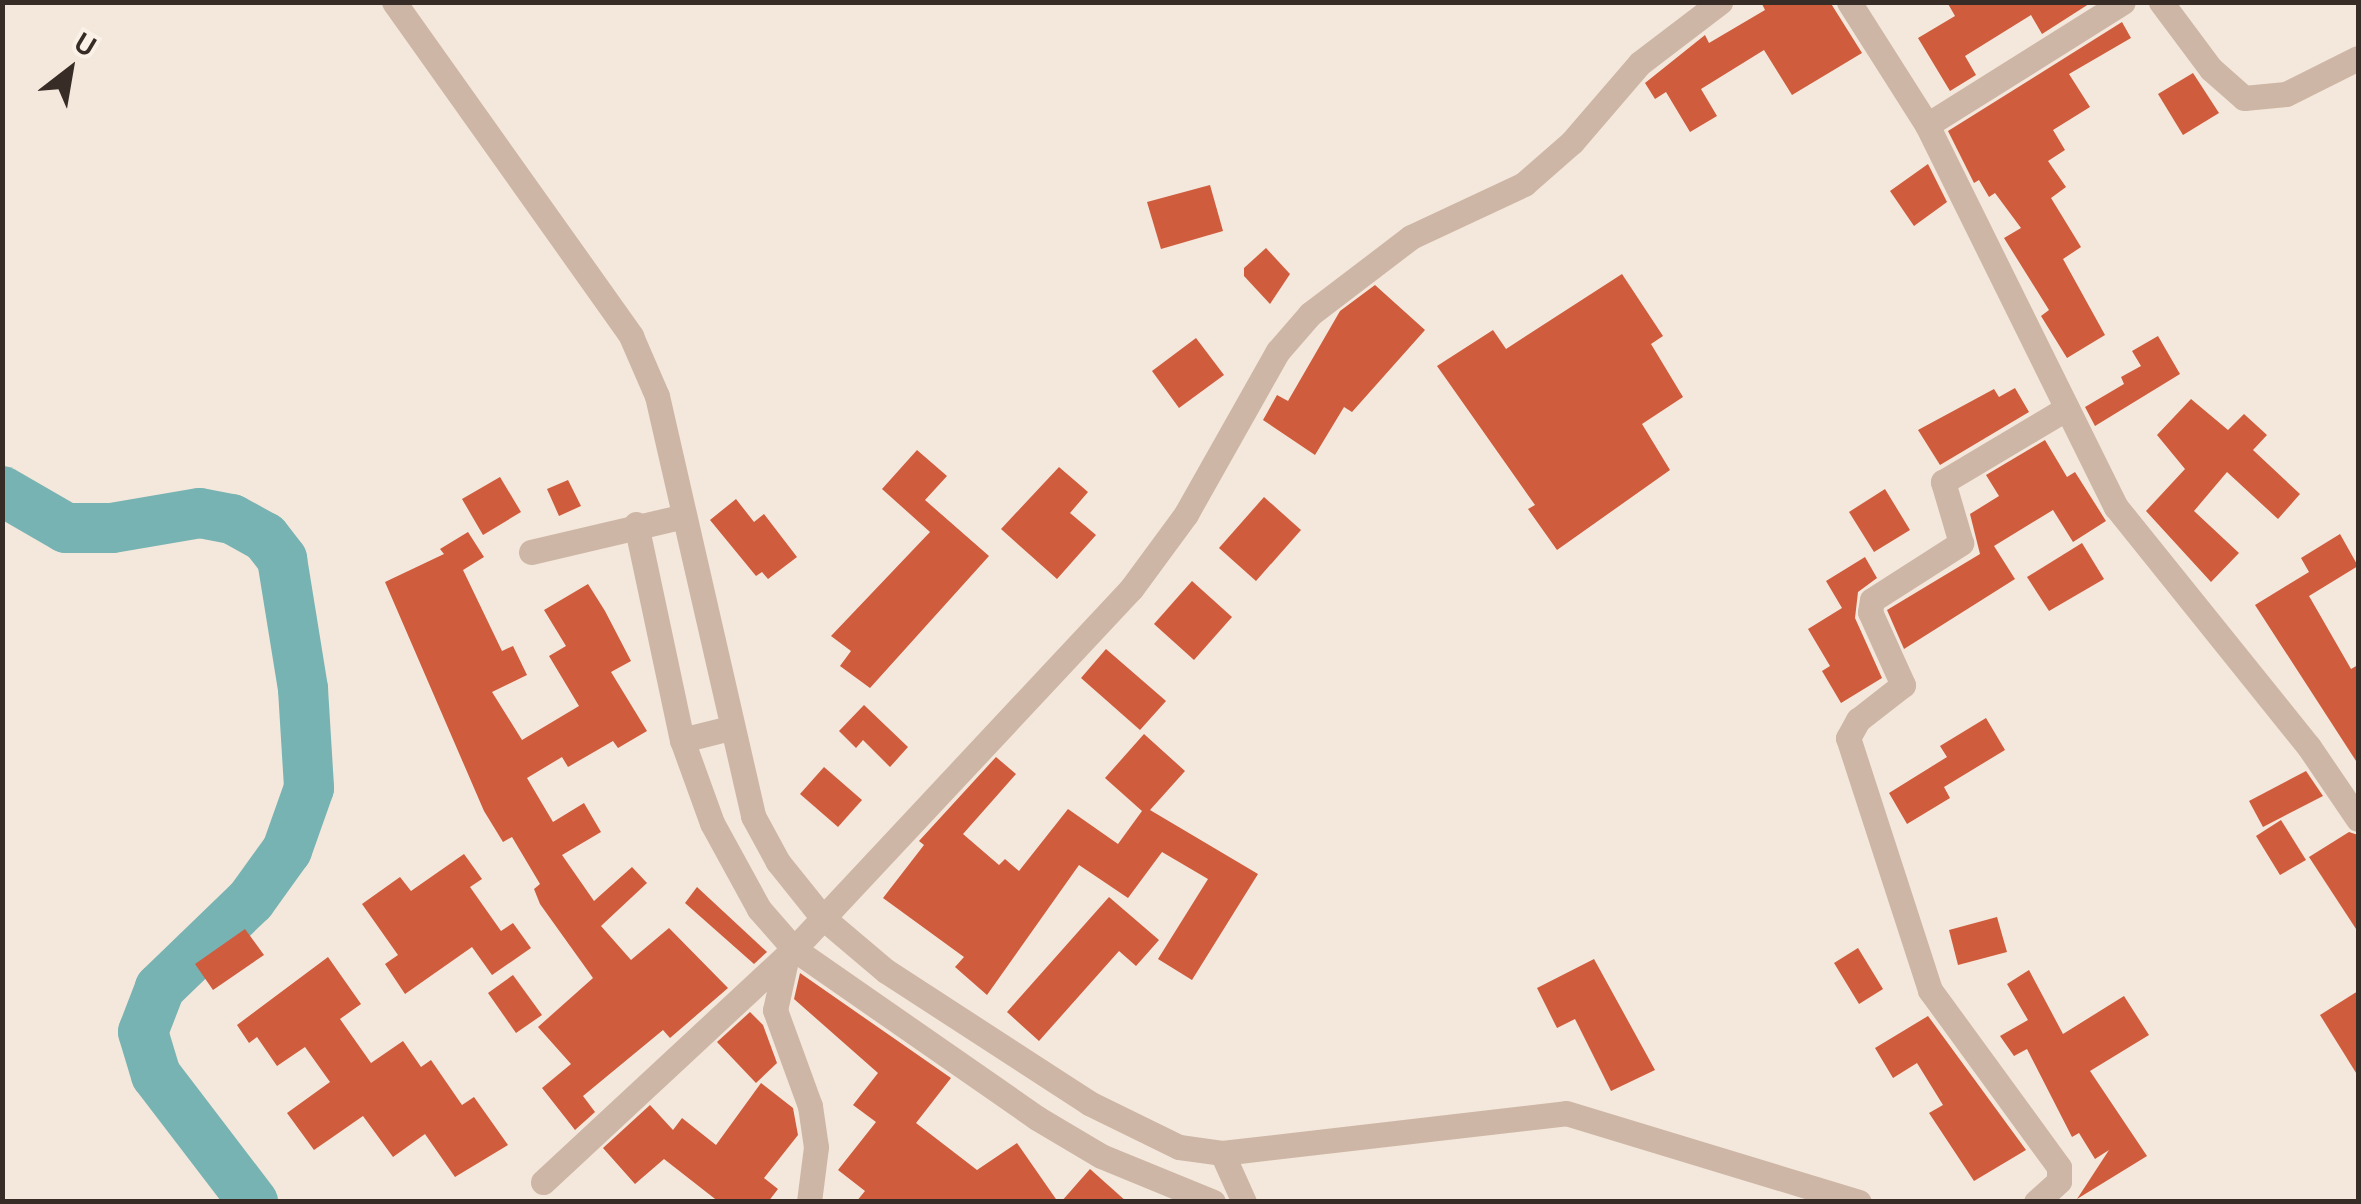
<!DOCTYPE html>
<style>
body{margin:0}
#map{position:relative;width:2361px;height:1204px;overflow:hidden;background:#f4e7db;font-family:"Space Grotesk",sans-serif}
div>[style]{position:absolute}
.river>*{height:50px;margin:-25px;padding:0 25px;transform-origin:25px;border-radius:25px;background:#77b3b3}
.building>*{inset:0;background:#cf5c3d}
.street>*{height:25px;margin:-12.5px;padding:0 12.5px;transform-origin:12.5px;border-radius:12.5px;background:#cdb6a5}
span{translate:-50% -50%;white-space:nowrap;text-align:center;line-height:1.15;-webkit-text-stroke:9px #fbf1e7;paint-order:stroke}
.frame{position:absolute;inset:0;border:5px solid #382c27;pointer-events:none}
.north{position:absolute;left:20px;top:20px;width:100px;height:100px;-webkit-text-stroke:8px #fbf1e7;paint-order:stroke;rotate:31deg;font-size:28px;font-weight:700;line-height:40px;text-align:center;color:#382c27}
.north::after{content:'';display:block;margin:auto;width:35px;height:45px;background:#382c27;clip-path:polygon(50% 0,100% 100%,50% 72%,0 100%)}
</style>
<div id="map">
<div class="river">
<div style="left:2px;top:491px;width:74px;rotate:30deg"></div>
<div style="left:66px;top:528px;width:46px"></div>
<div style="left:112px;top:528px;width:89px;rotate:-9.7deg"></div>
<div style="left:200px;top:513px;width:33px;rotate:11deg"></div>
<div style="left:232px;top:519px;width:38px;rotate:29deg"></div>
<div style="left:265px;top:537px;width:28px;rotate:52deg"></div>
<div style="left:282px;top:559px;width:132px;rotate:80.8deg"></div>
<div style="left:303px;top:689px;width:99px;rotate:86.5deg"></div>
<div style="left:309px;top:788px;width:66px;rotate:109.5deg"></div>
<div style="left:287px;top:850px;width:62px;rotate:125.8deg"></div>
<div style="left:251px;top:900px;width:127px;rotate:136deg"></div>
<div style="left:160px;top:988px;width:47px;rotate:111.1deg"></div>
<div style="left:143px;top:1032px;width:45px;rotate:73.2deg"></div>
<div style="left:156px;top:1075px;width:160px;rotate:52.6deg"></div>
</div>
<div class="building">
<div style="clip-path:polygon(1761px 2px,1830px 2px,1862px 53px,1792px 95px,1764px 50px,1701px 89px,1717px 116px,1690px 132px,1666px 92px,1655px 99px,1645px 83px,1705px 35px,1709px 43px,1765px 10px)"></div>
<div style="clip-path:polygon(1947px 2px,2092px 2px,2042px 34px,2031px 15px,1965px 56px,1976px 75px,1950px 91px,1918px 38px,1955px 16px)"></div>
<div style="clip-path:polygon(2122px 22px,2131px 38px,2069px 74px,2090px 107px,2053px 130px,2065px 150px,2048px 161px,2066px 187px,2051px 198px,2081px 247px,2063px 259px,2105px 335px,2067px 358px,2041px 316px,2049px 310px,2004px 238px,2021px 228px,1995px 193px,1989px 197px,1979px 180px,1974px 183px,1948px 131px)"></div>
<div style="clip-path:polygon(2193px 73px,2219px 113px,2183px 135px,2158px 94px)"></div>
<div style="clip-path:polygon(1928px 164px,1947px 202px,1914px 226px,1890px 191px)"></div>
<div style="clip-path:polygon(1210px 185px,1223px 231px,1161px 249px,1147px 202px)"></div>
<div style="clip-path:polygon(1266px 248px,1290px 274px,1270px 304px,1244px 276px,1244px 268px)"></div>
<div style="clip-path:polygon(1622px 274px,1663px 336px,1651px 344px,1683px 397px,1642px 424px,1670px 470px,1557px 550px,1528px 509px,1535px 505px,1437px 366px,1493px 330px,1506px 349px)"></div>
<div style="clip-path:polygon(1375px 285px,1425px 330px,1352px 412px,1344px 407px,1315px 455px,1263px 420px,1277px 395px,1288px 401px,1340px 311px)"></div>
<div style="clip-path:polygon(2158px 336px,2180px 374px,2095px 426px,2085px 407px,2124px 384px,2121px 377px,2141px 366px,2132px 351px)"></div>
<div style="clip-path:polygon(1196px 338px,1224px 375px,1179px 408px,1152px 371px)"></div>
<div style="clip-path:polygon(2015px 388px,2029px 412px,1940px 465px,1918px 430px,1994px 389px,1999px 397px)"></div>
<div style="clip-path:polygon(2191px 399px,2228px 430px,2244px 414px,2267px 435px,2253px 450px,2300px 494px,2278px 519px,2227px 472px,2194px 511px,2239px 553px,2211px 582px,2146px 511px,2185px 469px,2157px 435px)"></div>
<div style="clip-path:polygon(2045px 440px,2067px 477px,2075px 472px,2106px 521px,2073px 542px,2053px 510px,1994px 546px,2015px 579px,1904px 649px,1887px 610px,1980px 554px,1970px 514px,1999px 496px,1986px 475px)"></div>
<div style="clip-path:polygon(917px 450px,947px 476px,925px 500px,989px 556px,870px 688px,840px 666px,851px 651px,831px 636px,930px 532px,882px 489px)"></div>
<div style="clip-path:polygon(1059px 467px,1088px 492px,1070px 513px,1096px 535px,1057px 579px,1001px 529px)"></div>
<div style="clip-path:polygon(500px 477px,521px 512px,483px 535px,462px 499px)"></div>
<div style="clip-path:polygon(568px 480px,581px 506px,559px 516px,547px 489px)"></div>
<div style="clip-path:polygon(1885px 489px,1910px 530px,1874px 552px,1849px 512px)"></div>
<div style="clip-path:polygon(1264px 497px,1301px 530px,1256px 581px,1219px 548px)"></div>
<div style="clip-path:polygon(736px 499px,754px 522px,764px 514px,797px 557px,768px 579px,762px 572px,756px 576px,710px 520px)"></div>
<div style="clip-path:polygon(468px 532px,484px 557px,463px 570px,502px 651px,513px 646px,527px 675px,492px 692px,522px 740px,579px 706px,549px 656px,566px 646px,544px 610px,588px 584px,605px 611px,631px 661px,611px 672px,647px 731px,618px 748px,613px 741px,568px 767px,562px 757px,527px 778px,553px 822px,584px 803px,601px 832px,562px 855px,594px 901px,632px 867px,647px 883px,601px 926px,631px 960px,669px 928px,728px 988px,670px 1038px,663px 1030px,583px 1096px,595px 1112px,575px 1130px,542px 1088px,571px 1064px,538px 1027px,593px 978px,540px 904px,534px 889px,540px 884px,512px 837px,503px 842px,484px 811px,385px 582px,444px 554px,440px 549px)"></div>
<div style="clip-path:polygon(2340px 534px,2358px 566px,2309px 596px,2351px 669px,2358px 665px,2358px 764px,2255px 605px,2309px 572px,2301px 558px)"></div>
<div style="clip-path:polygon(2082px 543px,2104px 579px,2049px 611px,2027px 577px)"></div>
<div style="clip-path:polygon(1865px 557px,1877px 578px,1858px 592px,1855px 618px,1882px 678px,1841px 703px,1822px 671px,1830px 666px,1808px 629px,1842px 608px,1826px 581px)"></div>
<div style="clip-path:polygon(1192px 581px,1232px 617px,1194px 660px,1154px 624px)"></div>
<div style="clip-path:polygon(1106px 649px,1166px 701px,1140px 730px,1081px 678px)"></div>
<div style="clip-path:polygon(864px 705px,908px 747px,890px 767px,863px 740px,856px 748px,839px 731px)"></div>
<div style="clip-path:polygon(1986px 718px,2005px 750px,1944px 787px,1950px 798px,1907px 824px,1889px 793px,1947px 757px,1940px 746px)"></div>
<div style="clip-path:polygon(1144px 734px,1185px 771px,1150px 810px,1258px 874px,1192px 980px,1158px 959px,1208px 879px,1162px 852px,1128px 898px,1079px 865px,987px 995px,955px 967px,964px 957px,883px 898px,924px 845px,919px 841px,996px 757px,1016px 774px,963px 834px,999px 865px,1005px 859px,1019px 871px,1068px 809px,1118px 844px,1142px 811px,1105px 778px)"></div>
<div style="clip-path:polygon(824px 767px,862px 800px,838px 827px,800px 794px)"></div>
<div style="clip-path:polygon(2306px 771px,2323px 796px,2263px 827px,2249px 801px)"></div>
<div style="clip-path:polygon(2281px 820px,2306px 860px,2280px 875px,2256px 836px)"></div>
<div style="clip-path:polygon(2349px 832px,2358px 835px,2358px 932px,2309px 857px)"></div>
<div style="clip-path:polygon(464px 854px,482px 879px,470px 887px,501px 931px,513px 923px,531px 948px,492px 975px,472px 947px,405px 994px,385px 964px,398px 955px,362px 904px,400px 877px,411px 891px)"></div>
<div style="clip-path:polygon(697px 887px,767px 952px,754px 964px,685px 903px)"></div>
<div style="clip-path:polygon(1109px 897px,1159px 940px,1136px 966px,1119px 951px,1039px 1041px,1007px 1012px)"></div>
<div style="clip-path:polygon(1997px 917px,2007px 952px,1958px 965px,1949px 930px)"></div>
<div style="clip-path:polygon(245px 929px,264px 955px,213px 990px,195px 964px)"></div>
<div style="clip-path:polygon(1858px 948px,1883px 989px,1859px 1004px,1834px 963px)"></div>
<div style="clip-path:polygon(328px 957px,361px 1004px,340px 1019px,371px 1063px,403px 1041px,421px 1067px,431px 1060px,462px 1105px,474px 1097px,508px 1145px,455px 1177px,425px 1134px,393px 1157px,363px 1116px,314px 1150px,287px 1113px,330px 1082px,305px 1047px,277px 1066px,257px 1037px,249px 1043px,237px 1025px)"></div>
<div style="clip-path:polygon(1594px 959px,1655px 1070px,1611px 1091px,1575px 1019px,1557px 1028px,1537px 988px)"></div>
<div style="clip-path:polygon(2029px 970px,2063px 1034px,2124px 996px,2149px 1035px,2090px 1071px,2147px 1156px,2077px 1199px,2109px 1150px,2095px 1159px,2079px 1133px,2072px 1137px,2027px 1049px,2014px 1056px,2000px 1036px,2028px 1020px,2007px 984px)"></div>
<div style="clip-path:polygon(800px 973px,951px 1078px,916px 1123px,977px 1170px,1017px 1143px,1058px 1202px,856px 1202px,865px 1191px,838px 1170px,876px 1122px,853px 1105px,878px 1073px,794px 999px)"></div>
<div style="clip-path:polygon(513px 975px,542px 1015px,516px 1033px,488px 993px)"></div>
<div style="clip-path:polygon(2358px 991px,2358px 1076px,2320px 1015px)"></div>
<div style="clip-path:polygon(750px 1012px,763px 1025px,777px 1063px,756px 1083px,717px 1042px)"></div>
<div style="clip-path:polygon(1928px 1016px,2026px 1150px,1974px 1181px,1929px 1113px,1943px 1105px,1917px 1063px,1893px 1078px,1875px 1048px)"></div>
<div style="clip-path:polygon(761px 1083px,793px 1108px,798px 1135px,764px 1178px,778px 1189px,768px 1202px,719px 1202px,664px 1159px,635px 1184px,603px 1148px,650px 1105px,673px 1130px,682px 1118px,716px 1145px)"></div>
<div style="clip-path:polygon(1090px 1169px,1127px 1202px,1061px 1202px)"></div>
</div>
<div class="street">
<div style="left:394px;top:2px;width:410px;rotate:54.6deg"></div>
<div style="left:631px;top:336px;width:65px;rotate:66.6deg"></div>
<div style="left:657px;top:396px;width:431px;rotate:77.1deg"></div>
<div style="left:753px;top:816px;width:52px;rotate:61.5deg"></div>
<div style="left:778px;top:862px;width:70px;rotate:51.3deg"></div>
<div style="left:822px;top:917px;width:84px;rotate:40.2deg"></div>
<div style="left:886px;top:971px;width:242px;rotate:33deg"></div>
<div style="left:1089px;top:1103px;width:100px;rotate:26.1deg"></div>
<div style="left:1179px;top:1147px;width:43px;rotate:7.9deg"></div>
<div style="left:1222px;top:1153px;width:346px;rotate:-6.6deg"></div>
<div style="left:1566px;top:1113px;width:306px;rotate:16.9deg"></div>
<div style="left:1849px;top:2px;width:146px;rotate:57.6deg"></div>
<div style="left:1927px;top:125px;width:426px;rotate:63.7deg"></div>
<div style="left:2116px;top:507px;width:308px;rotate:51.2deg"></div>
<div style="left:2309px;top:747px;width:87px;rotate:55.8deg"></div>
<div style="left:2161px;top:2px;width:84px;rotate:53.3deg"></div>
<div style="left:2211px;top:69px;width:44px;rotate:41.3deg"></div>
<div style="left:2244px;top:98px;width:42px;rotate:-5.4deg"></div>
<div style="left:2286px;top:94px;width:80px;rotate:-26.6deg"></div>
<div style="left:1927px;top:125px;width:231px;rotate:-32.1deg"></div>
<div style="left:636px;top:524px;width:221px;rotate:78deg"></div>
<div style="left:682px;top:740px;width:88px;rotate:70.1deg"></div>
<div style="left:712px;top:823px;width:98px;rotate:61.3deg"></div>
<div style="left:759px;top:909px;width:53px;rotate:48.8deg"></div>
<div style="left:794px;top:949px;width:296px;rotate:34.8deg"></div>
<div style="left:1037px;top:1118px;width:74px;rotate:30.7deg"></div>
<div style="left:1101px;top:1156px;width:121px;rotate:22.3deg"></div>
<div style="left:531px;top:552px;width:157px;rotate:-13.2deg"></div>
<div style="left:682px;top:740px;width:49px;rotate:-14deg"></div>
<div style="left:786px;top:960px;width:51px;rotate:102.4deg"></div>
<div style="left:775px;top:1010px;width:102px;rotate:70deg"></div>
<div style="left:810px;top:1106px;width:41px;rotate:81.7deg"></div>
<div style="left:816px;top:1147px;width:55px;rotate:97.3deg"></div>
<div style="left:1222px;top:1153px;width:54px;rotate:65.8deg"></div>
<div style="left:543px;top:1182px;width:342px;rotate:-42.9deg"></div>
<div style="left:794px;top:949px;width:493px;rotate:-46.9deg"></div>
<div style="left:1131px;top:589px;width:93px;rotate:-53.7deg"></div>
<div style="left:1186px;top:514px;width:187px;rotate:-60.6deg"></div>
<div style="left:1278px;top:351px;width:49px;rotate:-49.1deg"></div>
<div style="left:1310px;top:314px;width:127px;rotate:-37.3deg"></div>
<div style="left:1411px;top:237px;width:125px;rotate:-25.1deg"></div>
<div style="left:1524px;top:184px;width:64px;rotate:-41.2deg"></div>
<div style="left:1572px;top:142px;width:104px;rotate:-49.3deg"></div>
<div style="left:1640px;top:63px;width:101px;rotate:-37.3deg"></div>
<div style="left:2036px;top:1202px;width:31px;rotate:-42deg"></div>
<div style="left:2059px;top:1181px;width:14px;rotate:-90deg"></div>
<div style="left:2059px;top:1167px;width:219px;rotate:-126.1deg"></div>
<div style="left:1930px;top:990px;width:265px;rotate:-108deg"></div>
<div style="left:1848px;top:738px;width:21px;rotate:-61deg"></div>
<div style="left:1858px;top:720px;width:57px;rotate:-37.9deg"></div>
<div style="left:1903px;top:685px;width:80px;rotate:-114.3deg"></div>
<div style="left:1870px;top:612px;width:12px;rotate:-81deg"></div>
<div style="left:1872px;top:600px;width:106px;rotate:-32.6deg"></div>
<div style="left:1961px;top:543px;width:64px;rotate:-106.4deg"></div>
<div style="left:1943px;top:482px;width:144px;rotate:-30.8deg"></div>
</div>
<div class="frame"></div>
<div class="north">U</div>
</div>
